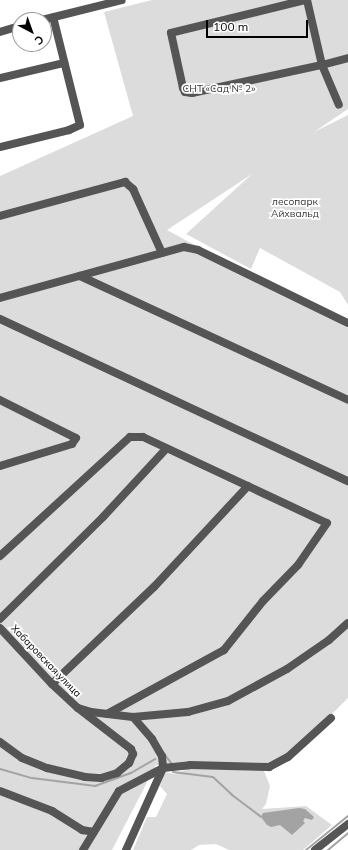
<!DOCTYPE html>
<meta charset="utf-8">
<style>
body{margin:0}
#map{position:relative;width:348px;height:850px;overflow:hidden;background:#fff;font-family:Mulish,sans-serif}
div>[style]{position:absolute}
.green>*{inset:0;background:#dcdcdc}
.water>*{inset:0;background:#a3a3a3}
.stream>*{height:2px;margin:-1px;padding:0 1px;transform-origin:1px;border-radius:1px;background:#a3a3a3}
.minor>*{height:8px;margin:-4px;padding:0 4px;transform-origin:4px;border-radius:4px;background:#555}
span{translate:-50% -50%;white-space:nowrap;text-align:center;line-height:1.15;-webkit-text-stroke:3.5px #fff;paint-order:stroke}
.park-label{font-size:10px;color:#333}
.street-label{font-size:10px;color:#000}
.north{position:absolute;left:12px;top:12px;width:40px;height:40px;box-sizing:border-box;background:#fff;border:1px solid #999;border-radius:50%;rotate:139deg;font-size:11px;font-weight:700;line-height:16px;text-align:center;color:#000}
.north::after{content:'';display:block;margin:auto;width:14px;height:18px;background:#000;clip-path:polygon(50% 0,100% 100%,50% 72%,0 100%)}
.scale{position:absolute;left:206px;top:20px;width:102px;height:18px;box-sizing:border-box;border:2px solid #000;border-top:0;padding-left:5px;font-size:12px;line-height:14px;white-space:nowrap;color:#000;-webkit-text-stroke:3px #fff;paint-order:stroke}
</style>
<div id="map">
<div class="green">
<div style="clip-path:polygon(152px 0,348px 0,348px 109px,314px 132px,348px 115px,348px 305px,340px 292px,260px 248px,251px 269px,186px 234px,252px 174px,167px 230px,348px 328px,348px 698px,283px 763px,156px 765px,112px 850px,0 850px,0 176px,133px 116px,104px 12px)"></div>
<div style="clip-path:polygon(191px 768px,264px 771px,270px 786px,266px 804px,262px 809px,306px 806px,332px 825px,303px 850px,229px 850px,216px 844px,199px 845px,191px 850px,133px 850px,147px 817px,156px 817px,167px 794px,160px 786px,165px 772px,174px 774px)"></div>
</div>
<div class="water">
<div style="clip-path:polygon(299px 808px,305px 809px,314px 817px,312px 820px,305px 818px,303px 821px,305px 823px,292px 835px,280px 825px,271px 827px,267px 825px,261px 817px,263px 813px)"></div>
</div>
<div class="stream">
<div style="left:165px;top:755px;width:11px;rotate:52deg"></div>
<div style="left:0;top:769px;width:33px;rotate:16deg"></div>
<div style="left:32px;top:778px;width:64px;rotate:7.2deg"></div>
<div style="left:95px;top:786px;width:38px;rotate:-20deg"></div>
<div style="left:131px;top:773px;width:28px;rotate:-30deg"></div>
<div style="left:173px;top:772px;width:40px;rotate:7.1deg"></div>
<div style="left:213px;top:777px;width:26px;rotate:43deg"></div>
<div style="left:232px;top:795px;width:36px;rotate:37deg"></div>
<div style="left:306px;top:850px;width:54px;rotate:-39deg"></div>
<div style="left:328px;top:850px;width:26px;rotate:-40deg"></div>
</div>
<div class="minor">
<div style="left:305px;top:0;width:138px;rotate:166.2deg"></div>
<div style="left:171px;top:33px;width:56px;rotate:77.7deg"></div>
<div style="left:183px;top:88px;width:4px;rotate:63deg"></div>
<div style="left:185px;top:92px;width:7px;rotate:8deg"></div>
<div style="left:192px;top:93px;width:133px;rotate:-12.2deg"></div>
<div style="left:322px;top:65px;width:43px;rotate:67deg"></div>
<div style="left:307px;top:0;width:67px;rotate:77deg"></div>
<div style="left:322px;top:65px;width:27px;rotate:-15deg"></div>
<div style="left:42px;top:20px;width:82px;rotate:-14deg"></div>
<div style="left:0;top:32px;width:21px;rotate:-17deg"></div>
<div style="left:0;top:78px;width:66px;rotate:-13.2deg"></div>
<div style="left:0;top:147px;width:71px;rotate:-13.8deg"></div>
<div style="left:69px;top:130px;width:12px;rotate:-24deg"></div>
<div style="left:80px;top:125px;width:111px;rotate:-104deg"></div>
<div style="left:0;top:216px;width:130px;rotate:-15.2deg"></div>
<div style="left:125px;top:182px;width:11px;rotate:41deg"></div>
<div style="left:133px;top:189px;width:70px;rotate:65.6deg"></div>
<div style="left:80px;top:276px;width:295px;rotate:24.8deg"></div>
<div style="left:0;top:298px;width:191px;rotate:-15.5deg"></div>
<div style="left:184px;top:247px;width:14px;rotate:12deg"></div>
<div style="left:198px;top:250px;width:167px;rotate:26deg"></div>
<div style="left:0;top:319px;width:384px;rotate:25deg"></div>
<div style="left:0;top:400px;width:85px;rotate:26.6deg"></div>
<div style="left:76px;top:438px;width:7px;rotate:124deg"></div>
<div style="left:72px;top:444px;width:75px;rotate:163deg"></div>
<div style="left:0;top:556px;width:176px;rotate:-42.5deg"></div>
<div style="left:130px;top:437px;width:13px"></div>
<div style="left:143px;top:437px;width:203px;rotate:25.1deg"></div>
<div style="left:327px;top:523px;width:51px;rotate:124.6deg"></div>
<div style="left:298px;top:565px;width:50px;rotate:134.2deg"></div>
<div style="left:263px;top:601px;width:63px;rotate:128.5deg"></div>
<div style="left:224px;top:650px;width:133px;rotate:151.3deg"></div>
<div style="left:0;top:619px;width:145px;rotate:-44.7deg"></div>
<div style="left:103px;top:517px;width:93px;rotate:-47.2deg"></div>
<div style="left:0;top:628px;width:76px;rotate:47.1deg"></div>
<div style="left:52px;top:684px;width:35px;rotate:43deg"></div>
<div style="left:78px;top:708px;width:14px;rotate:17deg"></div>
<div style="left:91px;top:712px;width:42px;rotate:6.8deg"></div>
<div style="left:133px;top:717px;width:29px;rotate:49deg"></div>
<div style="left:152px;top:739px;width:20px;rotate:60deg"></div>
<div style="left:162px;top:756px;width:12px;rotate:85deg"></div>
<div style="left:163px;top:768px;width:90px;rotate:114.3deg"></div>
<div style="left:52px;top:684px;width:141px;rotate:-43.6deg"></div>
<div style="left:154px;top:587px;width:138px;rotate:-47.1deg"></div>
<div style="left:133px;top:717px;width:55px;rotate:-5.2deg"></div>
<div style="left:188px;top:712px;width:41px;rotate:-15.4deg"></div>
<div style="left:228px;top:701px;width:67px;rotate:-28.5deg"></div>
<div style="left:287px;top:669px;width:51px;rotate:-34.6deg"></div>
<div style="left:329px;top:640px;width:25px;rotate:-42deg"></div>
<div style="left:0;top:742px;width:27px;rotate:36deg"></div>
<div style="left:22px;top:758px;width:27px;rotate:22deg"></div>
<div style="left:47px;top:768px;width:39px;rotate:13deg"></div>
<div style="left:85px;top:777px;width:16px;rotate:4deg"></div>
<div style="left:101px;top:778px;width:17px;rotate:-17deg"></div>
<div style="left:117px;top:773px;width:16px;rotate:-40deg"></div>
<div style="left:129px;top:763px;width:10px;rotate:-66deg"></div>
<div style="left:133px;top:754px;width:5px;rotate:-112deg"></div>
<div style="left:131px;top:749px;width:67px;rotate:-142.3deg"></div>
<div style="left:0;top:791px;width:56px;rotate:21deg"></div>
<div style="left:52px;top:811px;width:36px;rotate:32deg"></div>
<div style="left:82px;top:830px;width:12px;rotate:9deg"></div>
<div style="left:83px;top:850px;width:69px;rotate:-58.6deg"></div>
<div style="left:119px;top:791px;width:50px;rotate:-27.6deg"></div>
<div style="left:163px;top:768px;width:27px;rotate:-6deg"></div>
<div style="left:190px;top:765px;width:79px;rotate:1.5deg"></div>
<div style="left:269px;top:767px;width:21px;rotate:-28deg"></div>
<div style="left:288px;top:757px;width:58px;rotate:-42.2deg"></div>
<div style="left:315px;top:850px;width:42px;rotate:-38.2deg"></div>
</div>
<div class="park-label">
<span style="left:219px;top:89px">СНТ «Сад № 2»</span>
<span style="left:295px;top:207px">лесопарк<br>Айхвальд</span>
</div>
<div class="street-label">
<span style="left:46px;top:661px;rotate:46deg">Хабаровская улица</span>
</div>
<div class="north">С</div>
<div class="scale">100 m</div>
</div>
